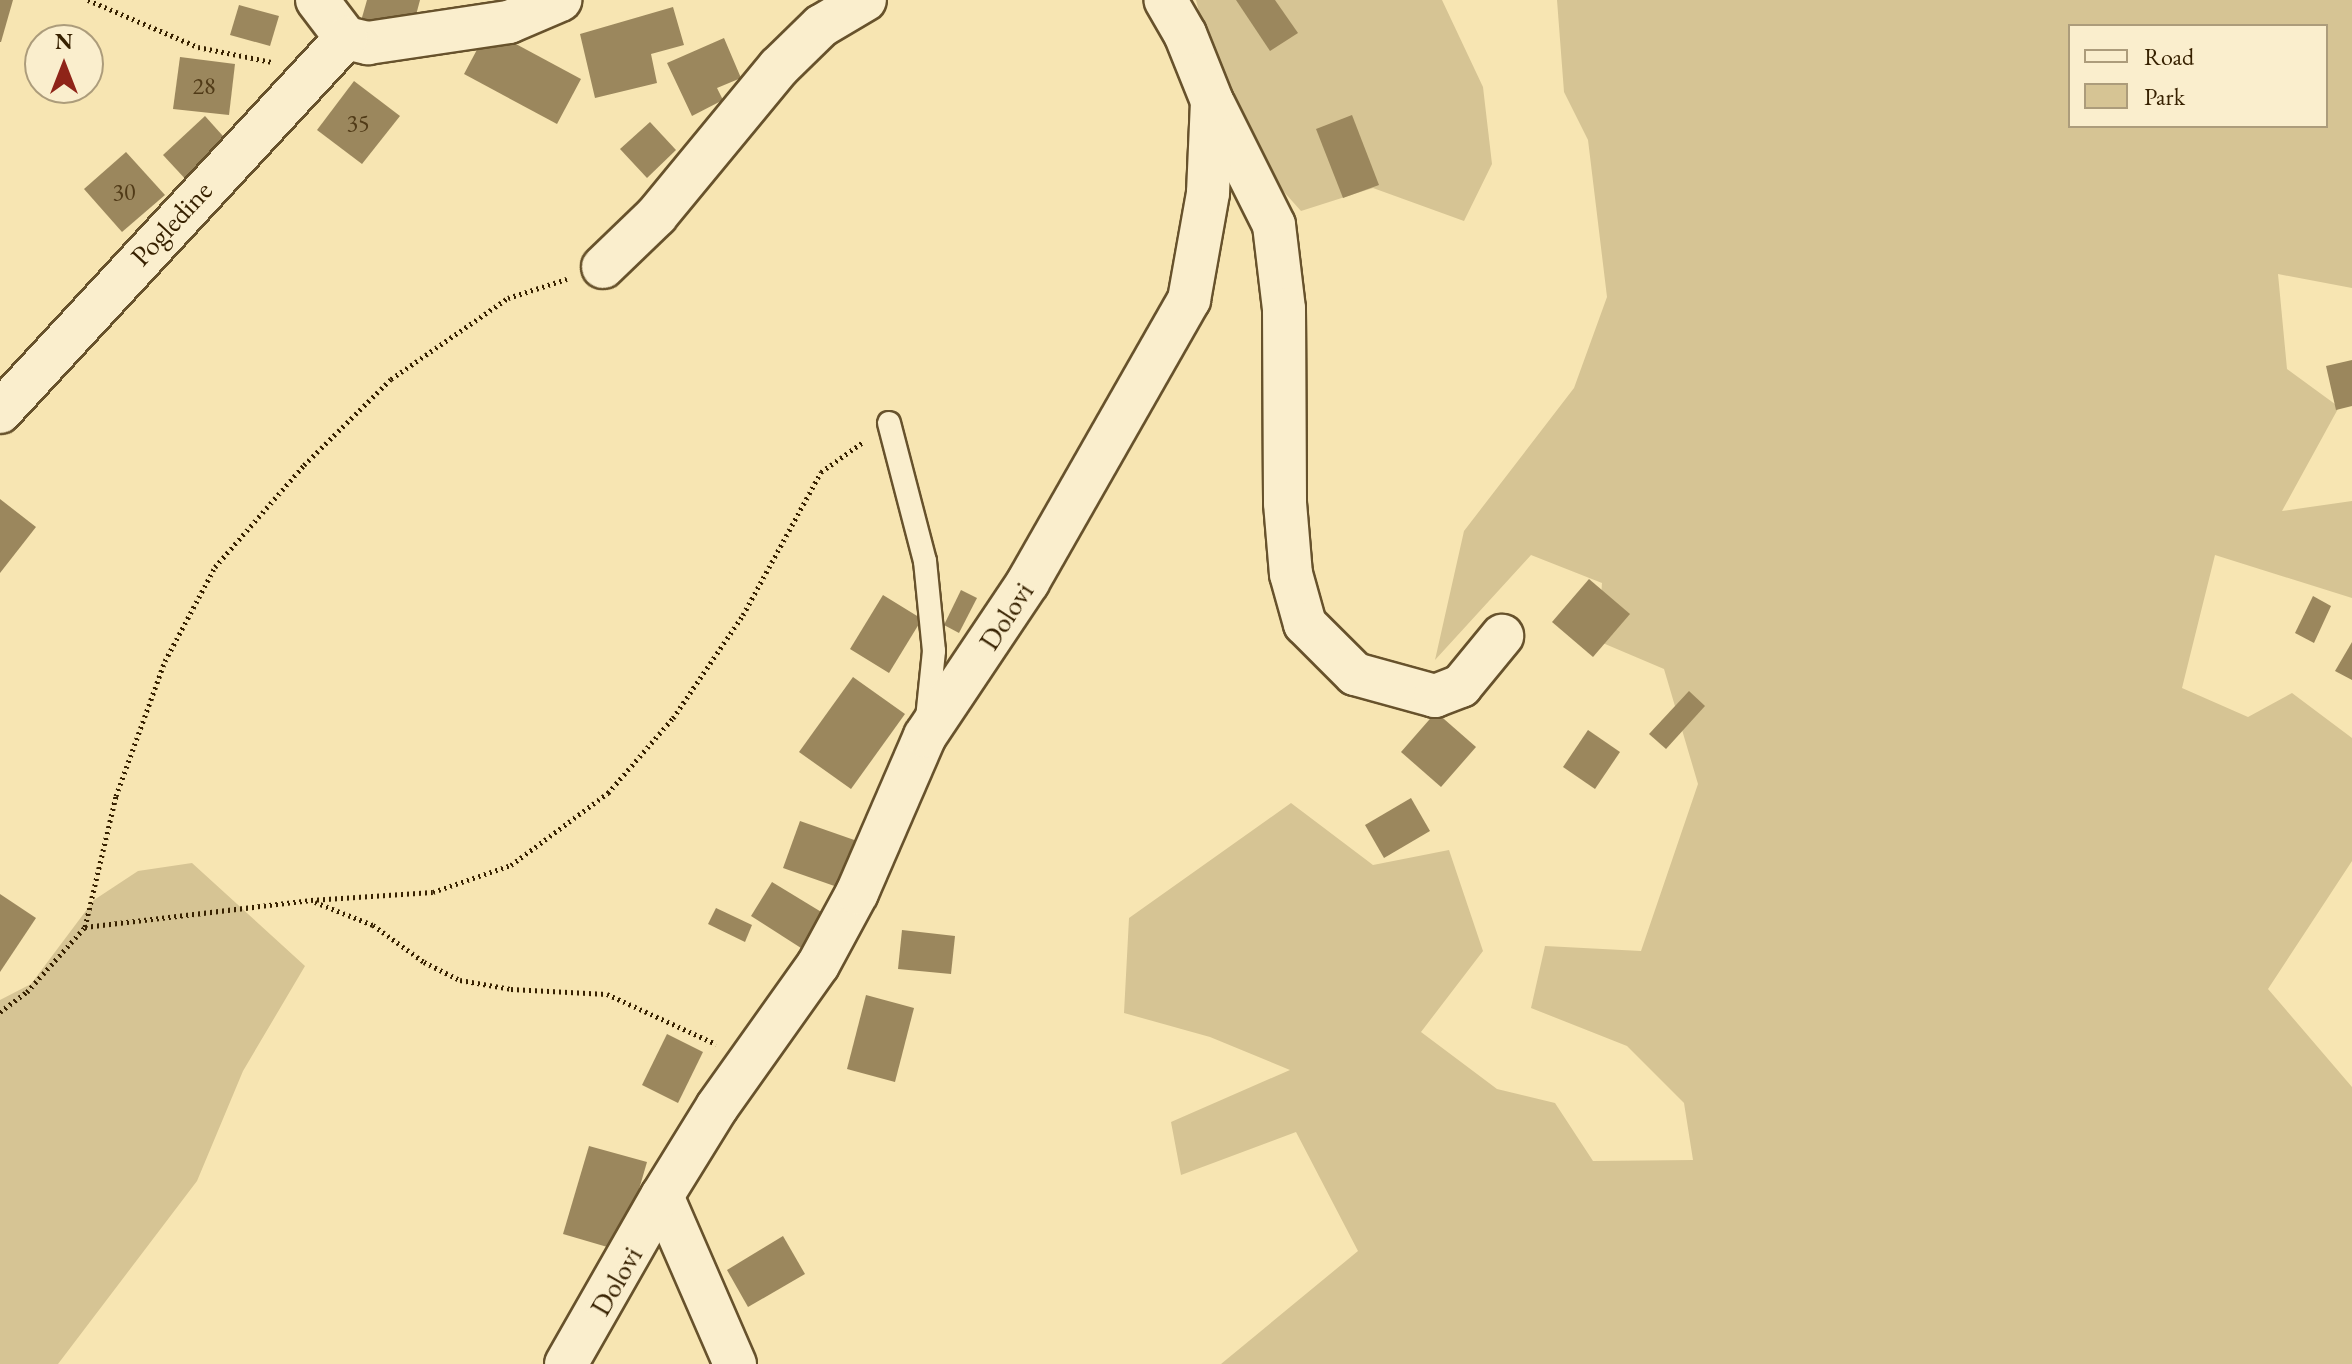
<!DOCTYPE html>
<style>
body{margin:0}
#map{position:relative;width:2352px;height:1364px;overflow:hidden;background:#f7e5b2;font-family:"EB Garamond",serif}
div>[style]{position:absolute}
.green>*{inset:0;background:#d6c494}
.building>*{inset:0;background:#9b875d}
.path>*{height:5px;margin-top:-2.5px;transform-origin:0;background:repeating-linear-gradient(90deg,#372100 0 2px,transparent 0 6px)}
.roads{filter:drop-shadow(2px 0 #67522c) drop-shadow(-2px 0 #67522c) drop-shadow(0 2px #67522c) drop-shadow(0 -2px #67522c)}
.service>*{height:22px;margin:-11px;padding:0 11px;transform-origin:11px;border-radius:11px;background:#faeecd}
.minor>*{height:42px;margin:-21px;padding:0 21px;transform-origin:21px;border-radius:21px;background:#faeecd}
span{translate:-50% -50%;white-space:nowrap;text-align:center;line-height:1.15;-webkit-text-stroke:8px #faeecd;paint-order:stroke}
.number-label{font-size:24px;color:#503a17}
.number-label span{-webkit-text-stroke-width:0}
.street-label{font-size:28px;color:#372100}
.legend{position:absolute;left:2068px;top:24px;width:260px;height:104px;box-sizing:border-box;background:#faeecd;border:2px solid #ac9c7b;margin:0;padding:10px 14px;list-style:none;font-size:24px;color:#372100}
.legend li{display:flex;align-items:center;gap:16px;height:40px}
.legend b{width:40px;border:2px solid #ac9c7b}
.north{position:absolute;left:24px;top:24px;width:80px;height:80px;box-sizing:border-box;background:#faeecd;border:2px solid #ac9c7b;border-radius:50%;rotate:0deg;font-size:22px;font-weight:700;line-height:32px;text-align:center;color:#372100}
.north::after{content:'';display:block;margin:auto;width:28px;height:36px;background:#8f2418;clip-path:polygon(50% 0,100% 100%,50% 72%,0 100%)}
</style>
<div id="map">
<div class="green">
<div style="clip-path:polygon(1196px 0,1442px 0,1483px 87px,1492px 164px,1464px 221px,1373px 188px,1301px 211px,1229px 130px)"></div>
<div style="clip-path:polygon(evenodd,1557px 0,2352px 0,2352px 288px,2278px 274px,2287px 369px,2339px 407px,2282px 511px,2352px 501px,2352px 598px,2215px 555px,2182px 688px,2248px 717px,2292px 693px,2352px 738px,2352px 861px,2268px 989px,2352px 1087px,2352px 1364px,1221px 1364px,1358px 1251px,1296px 1132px,1181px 1175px,1171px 1122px,1290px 1070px,1210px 1037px,1124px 1013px,1129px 918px,1291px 803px,1373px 865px,1449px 850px,1483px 951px,1421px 1032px,1497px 1089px,1555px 1103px,1593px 1161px,1693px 1160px,1684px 1103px,1627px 1046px,1531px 1008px,1545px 946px,1641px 951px,1698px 784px,1664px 669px,1598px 641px,1602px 583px,1531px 555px,1435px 660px,1464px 531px,1574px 388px,1607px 297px,1588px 140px,1564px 92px,1557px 0,2070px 26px,2326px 26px,2326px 126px,2070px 126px,2070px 26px)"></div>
<div style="clip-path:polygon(192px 863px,305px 966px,243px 1071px,197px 1181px,58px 1364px,0 1364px,0 1000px,31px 984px,94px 900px,138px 871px)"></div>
</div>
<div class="building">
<div style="clip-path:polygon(0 0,13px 0,1px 42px,0 42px)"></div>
<div style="clip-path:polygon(367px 0,420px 0,411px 34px,361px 21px)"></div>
<div style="clip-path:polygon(1236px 0,1275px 0,1298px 33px,1270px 51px)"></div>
<div style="clip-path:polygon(239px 5px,279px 16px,270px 46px,230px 35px)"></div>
<div style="clip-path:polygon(673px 7px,684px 45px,651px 54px,657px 83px,595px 98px,580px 34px)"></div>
<div style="clip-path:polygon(488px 29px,581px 79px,557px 124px,464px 74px)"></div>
<div style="clip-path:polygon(724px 38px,741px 78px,717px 88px,723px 100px,692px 116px,667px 63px)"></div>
<div style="clip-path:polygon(180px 57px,235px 64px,229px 115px,173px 109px)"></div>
<div style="clip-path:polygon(354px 81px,400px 116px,362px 164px,317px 130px)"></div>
<div style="clip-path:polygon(1352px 115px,1379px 185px,1343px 198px,1316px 129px)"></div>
<div style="clip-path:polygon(205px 116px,231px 145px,189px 183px,163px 155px)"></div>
<div style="clip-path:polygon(650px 122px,676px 150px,647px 178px,620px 149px)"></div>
<div style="clip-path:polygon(126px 152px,165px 195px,122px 232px,84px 189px)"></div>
<div style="clip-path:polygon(2352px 360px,2352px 406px,2336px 410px,2326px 366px)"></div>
<div style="clip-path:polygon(0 499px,36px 527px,0 573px)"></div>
<div style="clip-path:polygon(1589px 579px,1630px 614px,1593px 657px,1552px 622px)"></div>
<div style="clip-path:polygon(961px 590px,977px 598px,959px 633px,944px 625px)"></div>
<div style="clip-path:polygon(883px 595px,922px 619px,889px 673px,850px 649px)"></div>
<div style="clip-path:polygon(2313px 596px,2331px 606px,2314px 643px,2295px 633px)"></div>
<div style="clip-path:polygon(2352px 642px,2352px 680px,2335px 671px)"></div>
<div style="clip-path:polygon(853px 677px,905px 714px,851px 789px,799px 752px)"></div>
<div style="clip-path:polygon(1689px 691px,1705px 706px,1666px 749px,1649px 734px)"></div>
<div style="clip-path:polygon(1436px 712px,1476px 747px,1441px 787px,1401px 752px)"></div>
<div style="clip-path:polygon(1588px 730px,1620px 752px,1595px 789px,1563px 767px)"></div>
<div style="clip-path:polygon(1411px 798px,1430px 831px,1384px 858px,1365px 825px)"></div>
<div style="clip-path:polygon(800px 821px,860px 842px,843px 889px,783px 868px)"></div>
<div style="clip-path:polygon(772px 882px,823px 913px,801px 948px,751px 916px)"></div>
<div style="clip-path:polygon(0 894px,36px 918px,0 972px)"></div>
<div style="clip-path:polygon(716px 908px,752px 925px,745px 942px,708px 924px)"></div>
<div style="clip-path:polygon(902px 930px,955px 936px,951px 974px,898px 969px)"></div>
<div style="clip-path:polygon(866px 995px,914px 1008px,895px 1082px,847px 1069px)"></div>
<div style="clip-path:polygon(667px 1034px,703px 1052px,678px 1103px,642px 1085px)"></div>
<div style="clip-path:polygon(589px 1146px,647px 1162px,621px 1251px,563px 1234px)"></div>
<div style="clip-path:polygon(783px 1236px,805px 1274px,748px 1307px,727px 1270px)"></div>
</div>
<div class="path">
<div style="left:88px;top:0;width:120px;rotate:23.1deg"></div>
<div style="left:198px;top:47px;width:76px;rotate:11.5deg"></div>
<div style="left:315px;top:902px;width:62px;rotate:21.6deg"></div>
<div style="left:373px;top:925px;width:63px;rotate:36deg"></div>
<div style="left:424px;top:962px;width:40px;rotate:26.6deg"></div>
<div style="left:460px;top:980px;width:52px;rotate:10deg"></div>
<div style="left:511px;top:989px;width:96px;rotate:3deg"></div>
<div style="left:607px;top:994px;width:120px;rotate:24.6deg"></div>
<div style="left:85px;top:927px;width:228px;rotate:-6.8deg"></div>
<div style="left:311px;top:900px;width:122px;rotate:-3.8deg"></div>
<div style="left:433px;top:892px;width:83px;rotate:-19.1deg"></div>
<div style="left:511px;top:865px;width:121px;rotate:-36.6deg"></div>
<div style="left:608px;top:793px;width:99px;rotate:-49.1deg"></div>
<div style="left:673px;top:718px;width:125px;rotate:-55.8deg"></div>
<div style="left:743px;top:615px;width:163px;rotate:-61.4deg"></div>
<div style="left:821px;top:472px;width:52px;rotate:-35.5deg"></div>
<div style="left:0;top:1012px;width:34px;rotate:-37deg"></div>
<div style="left:27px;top:992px;width:87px;rotate:-48.3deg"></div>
<div style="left:85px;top:927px;width:135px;rotate:-76.7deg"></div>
<div style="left:116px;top:796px;width:144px;rotate:-70.1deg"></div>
<div style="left:165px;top:661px;width:106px;rotate:-62deg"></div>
<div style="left:215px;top:567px;width:135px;rotate:-48.9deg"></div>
<div style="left:304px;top:465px;width:122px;rotate:-44.7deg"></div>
<div style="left:391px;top:379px;width:142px;rotate:-34.7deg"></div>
<div style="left:508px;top:298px;width:62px;rotate:-17.9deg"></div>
</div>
<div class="roads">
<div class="service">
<div style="left:889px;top:423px;width:143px;rotate:75.4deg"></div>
<div style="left:925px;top:561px;width:90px;rotate:84.3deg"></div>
<div style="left:934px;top:651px;width:68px;rotate:95.9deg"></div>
</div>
<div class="minor">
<div style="left:317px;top:0;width:48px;rotate:52.7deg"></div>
<div style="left:346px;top:38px;width:23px;rotate:13deg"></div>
<div style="left:368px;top:43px;width:143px;rotate:-8.5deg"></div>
<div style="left:509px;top:22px;width:56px;rotate:-23.3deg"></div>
<div style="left:1214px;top:105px;width:134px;rotate:63.4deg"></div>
<div style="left:1274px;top:225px;width:85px;rotate:83.2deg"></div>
<div style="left:1284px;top:309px;width:194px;rotate:89.7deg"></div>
<div style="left:1285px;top:503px;width:71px;rotate:85.2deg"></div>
<div style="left:1291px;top:574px;width:52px;rotate:74.4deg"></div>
<div style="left:1305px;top:624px;width:71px;rotate:45deg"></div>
<div style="left:1355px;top:674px;width:83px;rotate:15.4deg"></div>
<div style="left:1435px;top:696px;width:28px;rotate:-21deg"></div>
<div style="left:1461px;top:686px;width:65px;rotate:-50.6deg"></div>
<div style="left:603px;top:267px;width:74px;rotate:-43.9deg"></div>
<div style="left:656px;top:216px;width:193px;rotate:-50.5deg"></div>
<div style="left:779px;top:67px;width:59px;rotate:-44.3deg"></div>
<div style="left:821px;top:26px;width:51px;rotate:-30.6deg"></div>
<div style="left:0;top:412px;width:510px;rotate:-47.23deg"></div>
<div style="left:566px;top:1364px;width:193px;rotate:-60.3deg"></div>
<div style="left:735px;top:1364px;width:183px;rotate:-113.5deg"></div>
<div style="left:662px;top:1196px;width:105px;rotate:-58.3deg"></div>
<div style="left:717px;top:1107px;width:174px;rotate:-54.6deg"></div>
<div style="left:818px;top:965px;width:82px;rotate:-61.6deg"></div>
<div style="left:857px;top:893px;width:171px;rotate:-66.6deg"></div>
<div style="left:925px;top:736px;width:185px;rotate:-56.2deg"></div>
<div style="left:1028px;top:582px;width:325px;rotate:-60.3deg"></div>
<div style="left:1189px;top:300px;width:109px;rotate:-79.9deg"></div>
<div style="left:1208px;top:193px;width:92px;rotate:-87.5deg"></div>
<div style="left:1212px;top:101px;width:72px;rotate:-111.9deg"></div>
<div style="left:1185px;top:34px;width:39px;rotate:-120deg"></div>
</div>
</div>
<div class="number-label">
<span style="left:204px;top:86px">28</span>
<span style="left:358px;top:123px">35</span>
<span style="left:124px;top:192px">30</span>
</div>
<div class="street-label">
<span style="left:171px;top:223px;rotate:-47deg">Pogledine</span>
<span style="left:1006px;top:616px;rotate:-57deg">Dolovi</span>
<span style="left:616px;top:1281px;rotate:-60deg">Dolovi</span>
</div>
<ul class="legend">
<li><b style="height:10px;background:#faeecd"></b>Road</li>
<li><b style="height:22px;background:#d6c494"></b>Park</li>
</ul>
<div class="north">N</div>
</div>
